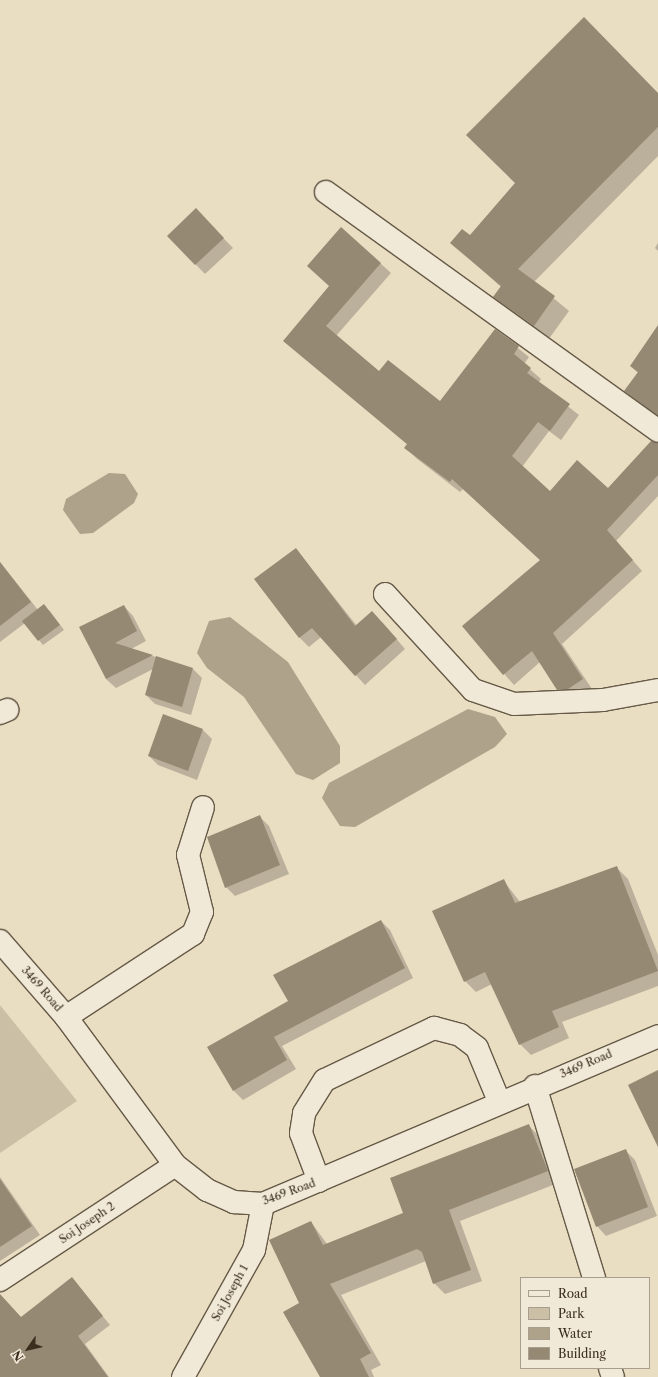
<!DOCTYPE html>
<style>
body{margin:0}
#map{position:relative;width:658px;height:1377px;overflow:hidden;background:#e9ddc2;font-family:"Libre Caslon Text",serif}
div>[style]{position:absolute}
.green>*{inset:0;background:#cbbfa6}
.water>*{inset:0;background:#aea28a}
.shadow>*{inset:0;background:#0003}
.building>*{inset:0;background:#958973}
.roads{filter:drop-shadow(1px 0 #665a47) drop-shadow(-1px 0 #665a47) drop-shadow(0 1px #665a47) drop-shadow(0 -1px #665a47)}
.minor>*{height:22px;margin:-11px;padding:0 11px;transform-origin:11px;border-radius:11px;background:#f1e9d7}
span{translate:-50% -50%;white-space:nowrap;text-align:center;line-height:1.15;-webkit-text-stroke:3px #f1e9d7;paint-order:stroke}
.street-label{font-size:11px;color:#3b2e1e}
.legend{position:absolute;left:520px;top:1277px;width:130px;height:92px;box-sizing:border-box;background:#f1e9d7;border:1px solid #a89e8d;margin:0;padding:5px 7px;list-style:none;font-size:12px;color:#3b2e1e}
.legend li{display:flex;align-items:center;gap:8px;height:20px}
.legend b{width:20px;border:1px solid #a89e8d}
.north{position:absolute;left:8px;top:1329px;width:40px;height:40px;-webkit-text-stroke:3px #f1e9d7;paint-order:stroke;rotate:236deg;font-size:11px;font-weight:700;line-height:16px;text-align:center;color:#3b2e1e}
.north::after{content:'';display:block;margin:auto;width:14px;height:18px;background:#3b2e1e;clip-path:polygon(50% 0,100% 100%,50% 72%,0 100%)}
</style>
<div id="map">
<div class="green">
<div style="clip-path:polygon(0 1005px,77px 1101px,0 1153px)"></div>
</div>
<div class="water">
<div style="clip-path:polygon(109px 473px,125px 474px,138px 494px,134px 503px,93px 533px,80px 534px,63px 510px,66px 499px)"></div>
<div style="clip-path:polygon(230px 617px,288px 662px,340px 746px,340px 763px,313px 780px,296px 774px,244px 697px,207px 668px,197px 653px,209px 621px)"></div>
<div style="clip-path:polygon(468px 709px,495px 717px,507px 734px,495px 747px,355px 827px,340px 826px,322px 798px,329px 783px)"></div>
</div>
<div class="shadow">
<div style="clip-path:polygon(658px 94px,658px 156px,534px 282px,569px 311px,548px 340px,508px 311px,494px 297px,501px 287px,452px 243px,471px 236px)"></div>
<div style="clip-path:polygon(196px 210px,233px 248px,205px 274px,168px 236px)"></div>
<div style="clip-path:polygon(658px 243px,658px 251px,655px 248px)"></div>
<div style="clip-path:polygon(380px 263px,391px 273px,336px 336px,379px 372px,440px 402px,495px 330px,529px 357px,524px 364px,541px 379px,538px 383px,579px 415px,561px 440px,549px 431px,522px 467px,550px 492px,608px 489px,658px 466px,658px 496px,616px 541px,642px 571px,562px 644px,592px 689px,578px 699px,569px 699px,540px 662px,514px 685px,463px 627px,541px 561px,463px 489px,460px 492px,416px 458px,406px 448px,408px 445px,284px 341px)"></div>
<div style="clip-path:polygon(658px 339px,658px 418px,626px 391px,638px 373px,631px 366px)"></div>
<div style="clip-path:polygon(296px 549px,357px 626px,382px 622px,405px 649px,365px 685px,321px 637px,309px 647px,299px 637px)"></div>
<div style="clip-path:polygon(0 562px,38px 610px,49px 610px,64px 630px,43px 645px,25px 623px,0 642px)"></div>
<div style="clip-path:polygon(124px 606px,133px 616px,146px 641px,131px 649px,193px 669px,202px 678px,191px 715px,155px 704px,146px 695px,153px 669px,116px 688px,106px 679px)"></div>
<div style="clip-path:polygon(203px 730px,212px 739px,197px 780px,158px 765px,149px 756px)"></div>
<div style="clip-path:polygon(259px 816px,269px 826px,289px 874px,235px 896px,226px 887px)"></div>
<div style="clip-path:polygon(617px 868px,628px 879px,658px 955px,658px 986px,562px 1022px,569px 1038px,531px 1055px,520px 1044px,492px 984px,476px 992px,465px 981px,503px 880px,520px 902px)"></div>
<div style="clip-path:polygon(381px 921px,390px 930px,413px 978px,282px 1046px,296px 1069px,243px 1100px,233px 1090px,289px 1001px)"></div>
<div style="clip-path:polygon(529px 1126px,540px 1137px,558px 1183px,460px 1221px,482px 1281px,445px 1294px,434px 1283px,426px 1261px,341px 1295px,381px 1365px,371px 1370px,374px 1377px,321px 1377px,300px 1304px,311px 1222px,327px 1244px,404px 1213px)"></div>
<div style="clip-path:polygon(626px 1151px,635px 1160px,657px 1216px,606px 1236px,597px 1226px)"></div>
<div style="clip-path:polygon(0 1177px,40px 1235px,0 1261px)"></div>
<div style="clip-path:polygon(72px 1279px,110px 1325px,85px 1344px,109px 1377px,0 1377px,0 1316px,22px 1318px)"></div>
</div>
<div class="building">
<div style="clip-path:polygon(584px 17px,658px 93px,658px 127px,518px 269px,555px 296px,534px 326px,493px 297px,501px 286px,450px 243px,462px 229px,470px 235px,515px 183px,466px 135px)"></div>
<div style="clip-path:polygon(196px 208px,224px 238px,195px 265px,167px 236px)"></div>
<div style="clip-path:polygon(341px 227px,381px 263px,326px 326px,379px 371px,388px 360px,440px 401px,495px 329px,519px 346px,514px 354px,531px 368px,527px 373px,570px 404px,550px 431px,538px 422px,512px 456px,550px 491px,577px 460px,608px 488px,651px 441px,658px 443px,658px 475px,607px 530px,633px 560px,553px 633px,583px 679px,568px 689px,557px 690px,532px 651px,503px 675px,462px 626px,540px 560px,452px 479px,450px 482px,404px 448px,407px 444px,283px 341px,329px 286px,307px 266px)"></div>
<div style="clip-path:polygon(658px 325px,658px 416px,624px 391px,638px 372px,630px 366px)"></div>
<div style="clip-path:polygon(296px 548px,355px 626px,372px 611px,397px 639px,355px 676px,312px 628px,299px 638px,254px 579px)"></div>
<div style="clip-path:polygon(0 562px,31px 602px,0 626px)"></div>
<div style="clip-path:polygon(44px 604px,60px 625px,38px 641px,22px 621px)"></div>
<div style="clip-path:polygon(124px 605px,137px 631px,115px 643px,153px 655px,106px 679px,79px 627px)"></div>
<div style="clip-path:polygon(156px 656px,193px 668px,182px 707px,145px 695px)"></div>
<div style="clip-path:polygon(163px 714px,203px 729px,188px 771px,148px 756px)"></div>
<div style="clip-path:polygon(260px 815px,280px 865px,225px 888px,207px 837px)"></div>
<div style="clip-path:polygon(617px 866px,658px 971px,552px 1011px,559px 1027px,519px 1045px,485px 972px,464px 982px,432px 911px,504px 879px,515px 903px)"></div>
<div style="clip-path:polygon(381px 920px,405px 968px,274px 1037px,287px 1060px,233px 1091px,207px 1047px,288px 1001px,273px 975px)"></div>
<div style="clip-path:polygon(658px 1070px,658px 1147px,628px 1085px)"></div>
<div style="clip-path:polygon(529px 1124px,548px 1171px,449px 1210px,471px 1270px,433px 1284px,422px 1252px,417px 1249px,330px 1284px,371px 1353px,360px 1359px,369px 1377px,320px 1377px,283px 1312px,299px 1303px,269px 1240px,311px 1221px,323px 1245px,403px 1213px,390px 1178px)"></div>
<div style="clip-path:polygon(626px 1149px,648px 1207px,596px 1227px,574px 1169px)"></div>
<div style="clip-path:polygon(0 1179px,32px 1226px,0 1247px)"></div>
<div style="clip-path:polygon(72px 1277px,103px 1316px,78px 1336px,108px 1377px,0 1377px,0 1294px,21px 1317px)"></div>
</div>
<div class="roads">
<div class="minor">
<div style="left:326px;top:192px;width:409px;rotate:35.7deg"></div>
<div style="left:385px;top:594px;width:130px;rotate:47.5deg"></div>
<div style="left:473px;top:690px;width:43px;rotate:18.9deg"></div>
<div style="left:514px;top:704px;width:89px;rotate:-2.6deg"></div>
<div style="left:603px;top:700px;width:56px;rotate:-10.3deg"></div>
<div style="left:0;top:713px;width:8px;rotate:-23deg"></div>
<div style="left:0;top:941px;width:101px;rotate:49deg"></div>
<div style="left:66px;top:1017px;width:184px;rotate:53.6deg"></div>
<div style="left:175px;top:1165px;width:41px;rotate:38deg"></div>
<div style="left:207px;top:1190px;width:30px;rotate:24deg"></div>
<div style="left:234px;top:1202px;width:29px;rotate:4deg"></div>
<div style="left:263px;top:1204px;width:429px;rotate:-23deg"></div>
<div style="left:66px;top:1017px;width:152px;rotate:-33.2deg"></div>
<div style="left:193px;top:934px;width:24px;rotate:-68deg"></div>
<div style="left:202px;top:912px;width:59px;rotate:-103.8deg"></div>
<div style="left:188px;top:855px;width:50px;rotate:-72.6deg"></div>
<div style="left:535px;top:1086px;width:201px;rotate:72.9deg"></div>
<div style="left:319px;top:1181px;width:51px;rotate:-110.6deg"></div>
<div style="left:301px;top:1133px;width:20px;rotate:-81deg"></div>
<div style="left:304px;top:1113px;width:39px;rotate:-58deg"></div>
<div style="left:325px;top:1080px;width:121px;rotate:-25.5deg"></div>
<div style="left:434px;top:1028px;width:27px;rotate:15deg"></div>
<div style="left:460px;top:1035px;width:21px;rotate:37deg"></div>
<div style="left:477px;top:1048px;width:57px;rotate:67.5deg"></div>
<div style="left:0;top:1280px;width:209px;rotate:-33.3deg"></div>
<div style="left:610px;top:1368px;width:9px;rotate:72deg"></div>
<div style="left:183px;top:1377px;width:145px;rotate:-60.8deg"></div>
<div style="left:254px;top:1250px;width:47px;rotate:-78.9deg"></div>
</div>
</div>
<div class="street-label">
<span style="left:42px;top:989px;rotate:49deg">3469 Road</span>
<span style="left:586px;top:1064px;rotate:-23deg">3469 Road</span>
<span style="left:289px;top:1192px;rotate:-20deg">3469 Road</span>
<span style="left:87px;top:1223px;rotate:-34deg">Soi Joseph 2</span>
<span style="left:230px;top:1293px;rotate:-61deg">Soi Joseph 1</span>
</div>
<ul class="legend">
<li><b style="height:5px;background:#f1e9d7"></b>Road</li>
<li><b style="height:11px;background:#cbbfa6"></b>Park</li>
<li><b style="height:11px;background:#aea28a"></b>Water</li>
<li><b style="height:11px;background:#958973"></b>Building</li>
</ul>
<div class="north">N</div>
</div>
